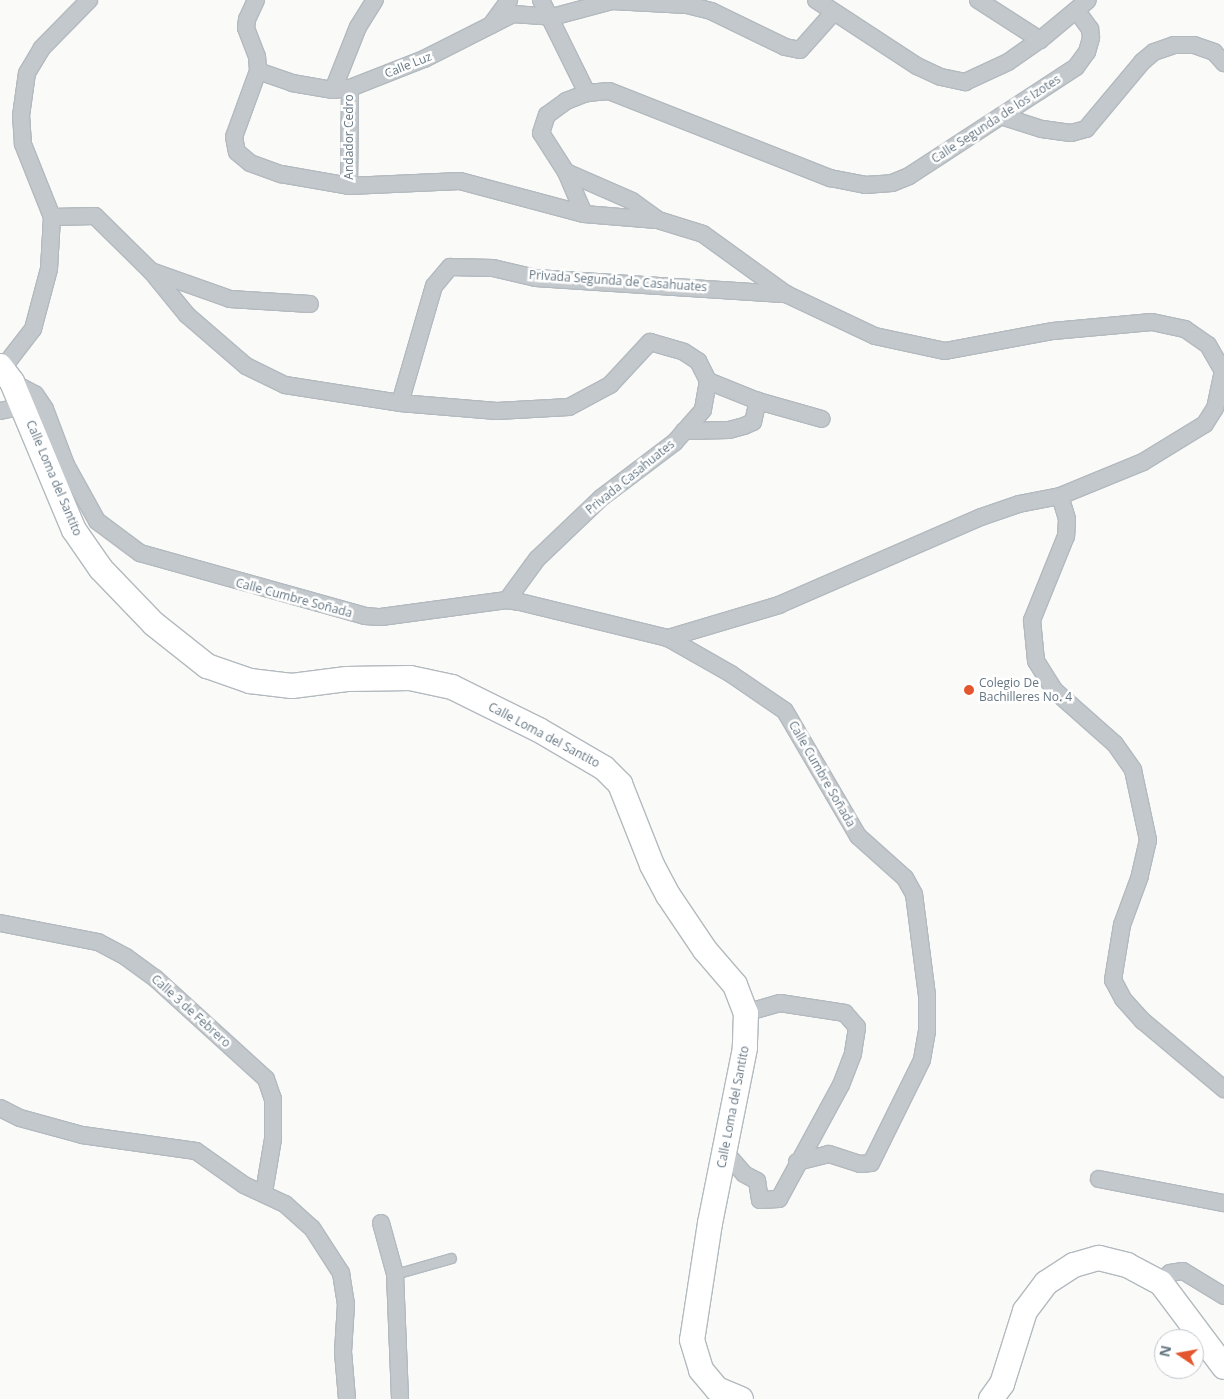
<!DOCTYPE html>
<meta charset="utf-8">
<style>
body{margin:0}
#map{position:relative;width:1224px;height:1399px;overflow:hidden;background:#fafaf8;font-family:"Open Sans",sans-serif}
div>[style]{position:absolute}
.roads{filter:drop-shadow(1px 0 #b3babf) drop-shadow(-1px 0 #b3babf) drop-shadow(0 1px #b3babf) drop-shadow(0 -1px #b3babf)}
.lane>*{height:9px;margin:-4.5px;padding:0 4.5px;transform-origin:4.5px;border-radius:4.5px;background:#c3c8cc}
.street>*{height:16px;margin:-8px;padding:0 8px;transform-origin:8px;border-radius:8px;background:#c3c8cc}
.secondary>*{height:24px;margin:-12px;padding:0 12px;transform-origin:12px;border-radius:12px;background:#fff}
.dots>*{width:14px;height:14px;translate:-50% -50%;box-sizing:border-box;border:2px solid #fff;border-radius:50%}
span{translate:-50% -50%;white-space:nowrap;text-align:center;line-height:1.15;-webkit-text-stroke:5px #fff;paint-order:stroke}
.street-label{font-size:12px;color:#657683}
.poi-label{font-size:12px;color:#657683}
.left{translate:0 -50%;text-align:left}
.north{position:absolute;left:1154px;top:1329px;width:50px;height:50px;box-sizing:border-box;background:#fff;border:1px solid #c1c8cd;border-radius:50%;rotate:282deg;font-size:14px;font-weight:700;line-height:20px;text-align:center;color:#657683}
.north::after{content:'';display:block;margin:auto;width:18px;height:22px;background:#e4572e;clip-path:polygon(50% 0,100% 100%,50% 72%,0 100%)}
</style>
<div id="map">
<div class="roads">
<div class="lane">
<div style="left:395px;top:1274px;width:58px;rotate:-15.9deg"></div>
</div>
<div class="street">
<div style="left:256px;top:0;width:21px;rotate:115deg"></div>
<div style="left:247px;top:19px;width:9px;rotate:96deg"></div>
<div style="left:246px;top:28px;width:30px;rotate:69deg"></div>
<div style="left:257px;top:56px;width:15px;rotate:86deg"></div>
<div style="left:258px;top:71px;width:70px;rotate:110deg"></div>
<div style="left:234px;top:137px;width:15px;rotate:79deg"></div>
<div style="left:237px;top:152px;width:17px;rotate:40deg"></div>
<div style="left:250px;top:163px;width:33px;rotate:20deg"></div>
<div style="left:281px;top:174px;width:69px;rotate:10deg"></div>
<div style="left:349px;top:186px;width:111px;rotate:-2.6deg"></div>
<div style="left:460px;top:181px;width:128px;rotate:14.9deg"></div>
<div style="left:584px;top:214px;width:73px;rotate:4.7deg"></div>
<div style="left:541px;top:0;width:104px;rotate:63.7deg"></div>
<div style="left:816px;top:0;width:121px;rotate:33.2deg"></div>
<div style="left:917px;top:66px;width:26px;rotate:25deg"></div>
<div style="left:941px;top:77px;width:25px;rotate:12deg"></div>
<div style="left:965px;top:82px;width:47px;rotate:-24.9deg"></div>
<div style="left:1008px;top:62px;width:39px;rotate:-35deg"></div>
<div style="left:1040px;top:40px;width:62px;rotate:-39.8deg"></div>
<div style="left:978px;top:0;width:74px;rotate:32.8deg"></div>
<div style="left:491px;top:25px;width:31px;rotate:-54deg"></div>
<div style="left:258px;top:71px;width:36px;rotate:19deg"></div>
<div style="left:292px;top:83px;width:42px;rotate:9.7deg"></div>
<div style="left:333px;top:90px;width:17px;rotate:-7deg"></div>
<div style="left:350px;top:88px;width:79px;rotate:-21.4deg"></div>
<div style="left:424px;top:59px;width:100px;rotate:-26.8deg"></div>
<div style="left:513px;top:14px;width:39px;rotate:4deg"></div>
<div style="left:552px;top:17px;width:62px;rotate:-14.9deg"></div>
<div style="left:612px;top:1px;width:75px;rotate:3.1deg"></div>
<div style="left:687px;top:5px;width:25px;rotate:14deg"></div>
<div style="left:711px;top:11px;width:82px;rotate:25.9deg"></div>
<div style="left:785px;top:47px;width:15px;rotate:11deg"></div>
<div style="left:800px;top:50px;width:50px;rotate:-48.3deg"></div>
<div style="left:333px;top:90px;width:68px;rotate:-68.4deg"></div>
<div style="left:358px;top:27px;width:32px;rotate:-58deg"></div>
<div style="left:1001px;top:116px;width:43px;rotate:17.6deg"></div>
<div style="left:1042px;top:129px;width:29px;rotate:8deg"></div>
<div style="left:1071px;top:133px;width:16px;rotate:-15deg"></div>
<div style="left:1086px;top:129px;width:87px;rotate:-50.1deg"></div>
<div style="left:1142px;top:62px;width:16px;rotate:-40deg"></div>
<div style="left:1154px;top:52px;width:21px;rotate:-19deg"></div>
<div style="left:1174px;top:45px;width:20px"></div>
<div style="left:1194px;top:45px;width:21px;rotate:19deg"></div>
<div style="left:1214px;top:52px;width:15px;rotate:48deg"></div>
<div style="left:566px;top:172px;width:72px;rotate:23.7deg"></div>
<div style="left:632px;top:201px;width:32px;rotate:36deg"></div>
<div style="left:658px;top:220px;width:47px;rotate:17.3deg"></div>
<div style="left:703px;top:234px;width:102px;rotate:35.9deg"></div>
<div style="left:786px;top:294px;width:98px;rotate:25.3deg"></div>
<div style="left:875px;top:336px;width:72px;rotate:12.1deg"></div>
<div style="left:945px;top:351px;width:110px;rotate:-10.5deg"></div>
<div style="left:1053px;top:331px;width:99px;rotate:-5.2deg"></div>
<div style="left:1152px;top:322px;width:34px;rotate:12deg"></div>
<div style="left:1185px;top:329px;width:28px;rotate:35deg"></div>
<div style="left:1208px;top:345px;width:30px;rotate:60deg"></div>
<div style="left:1223px;top:371px;width:38px;rotate:102deg"></div>
<div style="left:1215px;top:408px;width:19px;rotate:122deg"></div>
<div style="left:1205px;top:424px;width:73px;rotate:148.5deg"></div>
<div style="left:1143px;top:462px;width:90px;rotate:157.7deg"></div>
<div style="left:1060px;top:496px;width:42px;rotate:169deg"></div>
<div style="left:1019px;top:504px;width:40px;rotate:161.1deg"></div>
<div style="left:981px;top:517px;width:220px;rotate:156.5deg"></div>
<div style="left:779px;top:605px;width:116px;rotate:163.4deg"></div>
<div style="left:349px;top:186px;width:98px;rotate:-89.4deg"></div>
<div style="left:584px;top:214px;width:46px;rotate:-113.2deg"></div>
<div style="left:566px;top:172px;width:46px;rotate:-122.7deg"></div>
<div style="left:541px;top:133px;width:19px;rotate:-72deg"></div>
<div style="left:547px;top:115px;width:24px;rotate:-36deg"></div>
<div style="left:566px;top:101px;width:22px;rotate:-21deg"></div>
<div style="left:587px;top:93px;width:22px;rotate:-5deg"></div>
<div style="left:609px;top:91px;width:238px;rotate:21.5deg"></div>
<div style="left:830px;top:178px;width:36px;rotate:11deg"></div>
<div style="left:865px;top:185px;width:27px;rotate:-4deg"></div>
<div style="left:892px;top:183px;width:18px;rotate:-22deg"></div>
<div style="left:909px;top:176px;width:199px;rotate:-33.1deg"></div>
<div style="left:1076px;top:67px;width:19px;rotate:-54deg"></div>
<div style="left:1087px;top:52px;width:15px;rotate:-74deg"></div>
<div style="left:1091px;top:38px;width:9px;rotate:-96deg"></div>
<div style="left:1090px;top:29px;width:22px;rotate:-126deg"></div>
<div style="left:52px;top:217px;width:43px;rotate:-1.3deg"></div>
<div style="left:95px;top:216px;width:78px;rotate:44.5deg"></div>
<div style="left:151px;top:271px;width:57px;rotate:50.7deg"></div>
<div style="left:187px;top:315px;width:78px;rotate:40.8deg"></div>
<div style="left:246px;top:366px;width:43px;rotate:26deg"></div>
<div style="left:285px;top:385px;width:116px;rotate:8.9deg"></div>
<div style="left:400px;top:403px;width:97px;rotate:4.7deg"></div>
<div style="left:497px;top:411px;width:72px;rotate:-3.2deg"></div>
<div style="left:569px;top:407px;width:47px;rotate:-28.2deg"></div>
<div style="left:610px;top:385px;width:59px;rotate:-47.1deg"></div>
<div style="left:650px;top:342px;width:35px;rotate:16deg"></div>
<div style="left:684px;top:352px;width:17px;rotate:33deg"></div>
<div style="left:698px;top:361px;width:22px;rotate:63deg"></div>
<div style="left:708px;top:381px;width:29px;rotate:100deg"></div>
<div style="left:703px;top:410px;width:43px;rotate:131.2deg"></div>
<div style="left:675px;top:442px;width:93px;rotate:142.9deg"></div>
<div style="left:601px;top:498px;width:88px;rotate:136.4deg"></div>
<div style="left:537px;top:559px;width:51px;rotate:126.2deg"></div>
<div style="left:151px;top:271px;width:84px;rotate:19.5deg"></div>
<div style="left:230px;top:299px;width:80px;rotate:3.6deg"></div>
<div style="left:2px;top:369px;width:51px;rotate:-52.2deg"></div>
<div style="left:33px;top:329px;width:62px;rotate:-75.1deg"></div>
<div style="left:49px;top:269px;width:52px;rotate:-86.7deg"></div>
<div style="left:52px;top:217px;width:79px;rotate:-111.7deg"></div>
<div style="left:23px;top:144px;width:28px;rotate:-94deg"></div>
<div style="left:21px;top:116px;width:43px;rotate:-82.1deg"></div>
<div style="left:27px;top:73px;width:29px;rotate:-59deg"></div>
<div style="left:42px;top:48px;width:67px;rotate:-45.6deg"></div>
<div style="left:708px;top:381px;width:54px;rotate:21.8deg"></div>
<div style="left:758px;top:401px;width:66px;rotate:15.7deg"></div>
<div style="left:12px;top:382px;width:26px;rotate:28deg"></div>
<div style="left:35px;top:394px;width:18px;rotate:56deg"></div>
<div style="left:45px;top:409px;width:60px;rotate:69.4deg"></div>
<div style="left:66px;top:465px;width:64px;rotate:61deg"></div>
<div style="left:97px;top:521px;width:54px;rotate:36.7deg"></div>
<div style="left:140px;top:553px;width:234px;rotate:15.6deg"></div>
<div style="left:365px;top:616px;width:16px;rotate:4deg"></div>
<div style="left:381px;top:617px;width:127px;rotate:-7.7deg"></div>
<div style="left:507px;top:600px;width:13px;rotate:9deg"></div>
<div style="left:520px;top:602px;width:152px;rotate:13.7deg"></div>
<div style="left:668px;top:638px;width:73px;rotate:29.7deg"></div>
<div style="left:731px;top:674px;width:65px;rotate:34.4deg"></div>
<div style="left:785px;top:711px;width:145px;rotate:59.7deg"></div>
<div style="left:858px;top:836px;width:63px;rotate:41.8deg"></div>
<div style="left:905px;top:878px;width:18px;rotate:61deg"></div>
<div style="left:914px;top:894px;width:102px;rotate:82.7deg"></div>
<div style="left:927px;top:995px;width:36px;rotate:90deg"></div>
<div style="left:927px;top:1031px;width:29px;rotate:100deg"></div>
<div style="left:922px;top:1060px;width:115px;rotate:116.3deg"></div>
<div style="left:871px;top:1163px;width:11px;rotate:175deg"></div>
<div style="left:860px;top:1164px;width:33px;rotate:-162deg"></div>
<div style="left:829px;top:1154px;width:33px;rotate:166deg"></div>
<div style="left:400px;top:403px;width:122px;rotate:-73.8deg"></div>
<div style="left:434px;top:286px;width:25px;rotate:-50deg"></div>
<div style="left:450px;top:267px;width:43px;rotate:1.3deg"></div>
<div style="left:493px;top:268px;width:44px;rotate:13.1deg"></div>
<div style="left:536px;top:278px;width:251px;rotate:3.7deg"></div>
<div style="left:0;top:411px;width:24px;rotate:-12deg"></div>
<div style="left:684px;top:431px;width:45px;rotate:-1.3deg"></div>
<div style="left:729px;top:430px;width:16px;rotate:-15deg"></div>
<div style="left:744px;top:426px;width:10px;rotate:-24deg"></div>
<div style="left:753px;top:422px;width:22px;rotate:-77deg"></div>
<div style="left:1060px;top:496px;width:24px;rotate:73deg"></div>
<div style="left:1067px;top:519px;width:17px;rotate:93deg"></div>
<div style="left:1066px;top:536px;width:91px;rotate:112deg"></div>
<div style="left:1032px;top:620px;width:41px;rotate:84.4deg"></div>
<div style="left:1036px;top:661px;width:34px;rotate:58deg"></div>
<div style="left:1054px;top:690px;width:81px;rotate:41.5deg"></div>
<div style="left:1115px;top:744px;width:32px;rotate:55deg"></div>
<div style="left:1133px;top:770px;width:72px;rotate:77.9deg"></div>
<div style="left:1148px;top:840px;width:37px;rotate:103deg"></div>
<div style="left:1140px;top:876px;width:52px;rotate:110.2deg"></div>
<div style="left:1122px;top:925px;width:56px;rotate:99.3deg"></div>
<div style="left:1113px;top:980px;width:21px;rotate:62deg"></div>
<div style="left:1123px;top:999px;width:30px;rotate:48deg"></div>
<div style="left:1143px;top:1021px;width:106px;rotate:40deg"></div>
<div style="left:0;top:923px;width:100px;rotate:11deg"></div>
<div style="left:98px;top:942px;width:32px;rotate:28deg"></div>
<div style="left:126px;top:957px;width:36px;rotate:36deg"></div>
<div style="left:155px;top:978px;width:150px;rotate:42.3deg"></div>
<div style="left:266px;top:1079px;width:21px;rotate:71deg"></div>
<div style="left:273px;top:1099px;width:40px;rotate:90deg"></div>
<div style="left:273px;top:1139px;width:54px;rotate:99.6deg"></div>
<div style="left:0;top:1108px;width:22px;rotate:27deg"></div>
<div style="left:20px;top:1118px;width:64px;rotate:15.3deg"></div>
<div style="left:82px;top:1135px;width:115px;rotate:8deg"></div>
<div style="left:196px;top:1151px;width:59px;rotate:35.3deg"></div>
<div style="left:244px;top:1185px;width:45px;rotate:24.9deg"></div>
<div style="left:285px;top:1204px;width:36px;rotate:42deg"></div>
<div style="left:312px;top:1228px;width:54px;rotate:57.2deg"></div>
<div style="left:341px;top:1273px;width:31px;rotate:81deg"></div>
<div style="left:346px;top:1304px;width:48px;rotate:93.6deg"></div>
<div style="left:343px;top:1352px;width:47px;rotate:85.1deg"></div>
<div style="left:724px;top:1158px;width:8px;rotate:14deg"></div>
<div style="left:732px;top:1160px;width:18px;rotate:49deg"></div>
<div style="left:744px;top:1174px;width:15px;rotate:28deg"></div>
<div style="left:757px;top:1181px;width:19px;rotate:81deg"></div>
<div style="left:760px;top:1200px;width:19px;rotate:-3deg"></div>
<div style="left:779px;top:1199px;width:130px;rotate:-61.5deg"></div>
<div style="left:841px;top:1085px;width:34px;rotate:-69deg"></div>
<div style="left:853px;top:1053px;width:26px;rotate:-81deg"></div>
<div style="left:857px;top:1027px;width:18px;rotate:-131deg"></div>
<div style="left:845px;top:1013px;width:66px;rotate:-171.3deg"></div>
<div style="left:780px;top:1003px;width:35px;rotate:164deg"></div>
<div style="left:1099px;top:1179px;width:127px;rotate:10.9deg"></div>
<div style="left:381px;top:1223px;width:53px;rotate:74.6deg"></div>
<div style="left:395px;top:1274px;width:125px;rotate:87.7deg"></div>
<div style="left:1161px;top:1283px;width:13px;rotate:-48deg"></div>
<div style="left:1170px;top:1273px;width:13px;rotate:-9deg"></div>
<div style="left:1183px;top:1271px;width:48px;rotate:31.4deg"></div>
</div>
<div class="secondary">
<div style="left:0;top:366px;width:20px;rotate:53deg"></div>
<div style="left:12px;top:382px;width:160px;rotate:67.3deg"></div>
<div style="left:74px;top:530px;width:47px;rotate:55.3deg"></div>
<div style="left:101px;top:569px;width:76px;rotate:46.1deg"></div>
<div style="left:154px;top:624px;width:68px;rotate:38.4deg"></div>
<div style="left:207px;top:666px;width:46px;rotate:19.2deg"></div>
<div style="left:250px;top:681px;width:42px;rotate:6.8deg"></div>
<div style="left:292px;top:686px;width:55px;rotate:-7.3deg"></div>
<div style="left:347px;top:679px;width:63px;rotate:-0.9deg"></div>
<div style="left:410px;top:678px;width:43px;rotate:12.1deg"></div>
<div style="left:452px;top:687px;width:97px;rotate:26.3deg"></div>
<div style="left:539px;top:730px;width:75px;rotate:30.3deg"></div>
<div style="left:604px;top:768px;width:23px;rotate:45deg"></div>
<div style="left:620px;top:784px;width:87px;rotate:68.4deg"></div>
<div style="left:652px;top:865px;width:34px;rotate:62deg"></div>
<div style="left:668px;top:895px;width:66px;rotate:56.1deg"></div>
<div style="left:705px;top:950px;width:46px;rotate:49.4deg"></div>
<div style="left:735px;top:985px;width:30px;rotate:69deg"></div>
<div style="left:746px;top:1013px;width:35px;rotate:92deg"></div>
<div style="left:745px;top:1048px;width:178px;rotate:101.3deg"></div>
<div style="left:710px;top:1223px;width:118px;rotate:98.7deg"></div>
<div style="left:692px;top:1340px;width:31px;rotate:73deg"></div>
<div style="left:701px;top:1370px;width:25px;rotate:50deg"></div>
<div style="left:717px;top:1389px;width:26px;rotate:23deg"></div>
<div style="left:991px;top:1399px;width:19px;rotate:-54deg"></div>
<div style="left:1002px;top:1384px;width:77px;rotate:-72.5deg"></div>
<div style="left:1025px;top:1311px;width:35px;rotate:-53deg"></div>
<div style="left:1046px;top:1283px;width:33px;rotate:-33deg"></div>
<div style="left:1074px;top:1265px;width:26px;rotate:-16deg"></div>
<div style="left:1099px;top:1258px;width:29px;rotate:14deg"></div>
<div style="left:1127px;top:1265px;width:38px;rotate:28deg"></div>
<div style="left:1161px;top:1283px;width:105px;rotate:53.1deg"></div>
</div>
</div>
<div class="dots">
<div style="left:969px;top:690px;background:#e4572e"></div>
</div>
<div class="street-label">
<span style="left:408px;top:65px;rotate:-22deg">Calle Luz</span>
<span style="left:996px;top:119px;rotate:-33deg">Calle Segunda de los Izotes</span>
<span style="left:349px;top:137px;rotate:-90deg">Andador Cedro</span>
<span style="left:618px;top:281px;rotate:4deg">Privada Segunda de Casahuates</span>
<span style="left:630px;top:477px;rotate:-39deg">Privada Casahuates</span>
<span style="left:54px;top:478px;rotate:67deg">Calle Loma del Santito</span>
<span style="left:294px;top:598px;rotate:15deg">Calle Cumbre Soñada</span>
<span style="left:544px;top:735px;rotate:28deg">Calle Loma del Santito</span>
<span style="left:822px;top:774px;rotate:60deg">Calle Cumbre Soñada</span>
<span style="left:191px;top:1011px;rotate:42deg">Calle 3 de Febrero</span>
<span style="left:733px;top:1107px;rotate:-79deg">Calle Loma del Santito</span>
</div>
<div class="poi-label">
<span class="left" style="left:979px;top:690px">Colegio De<br>Bachilleres No. 4</span>
</div>
<div class="north">N</div>
</div>
